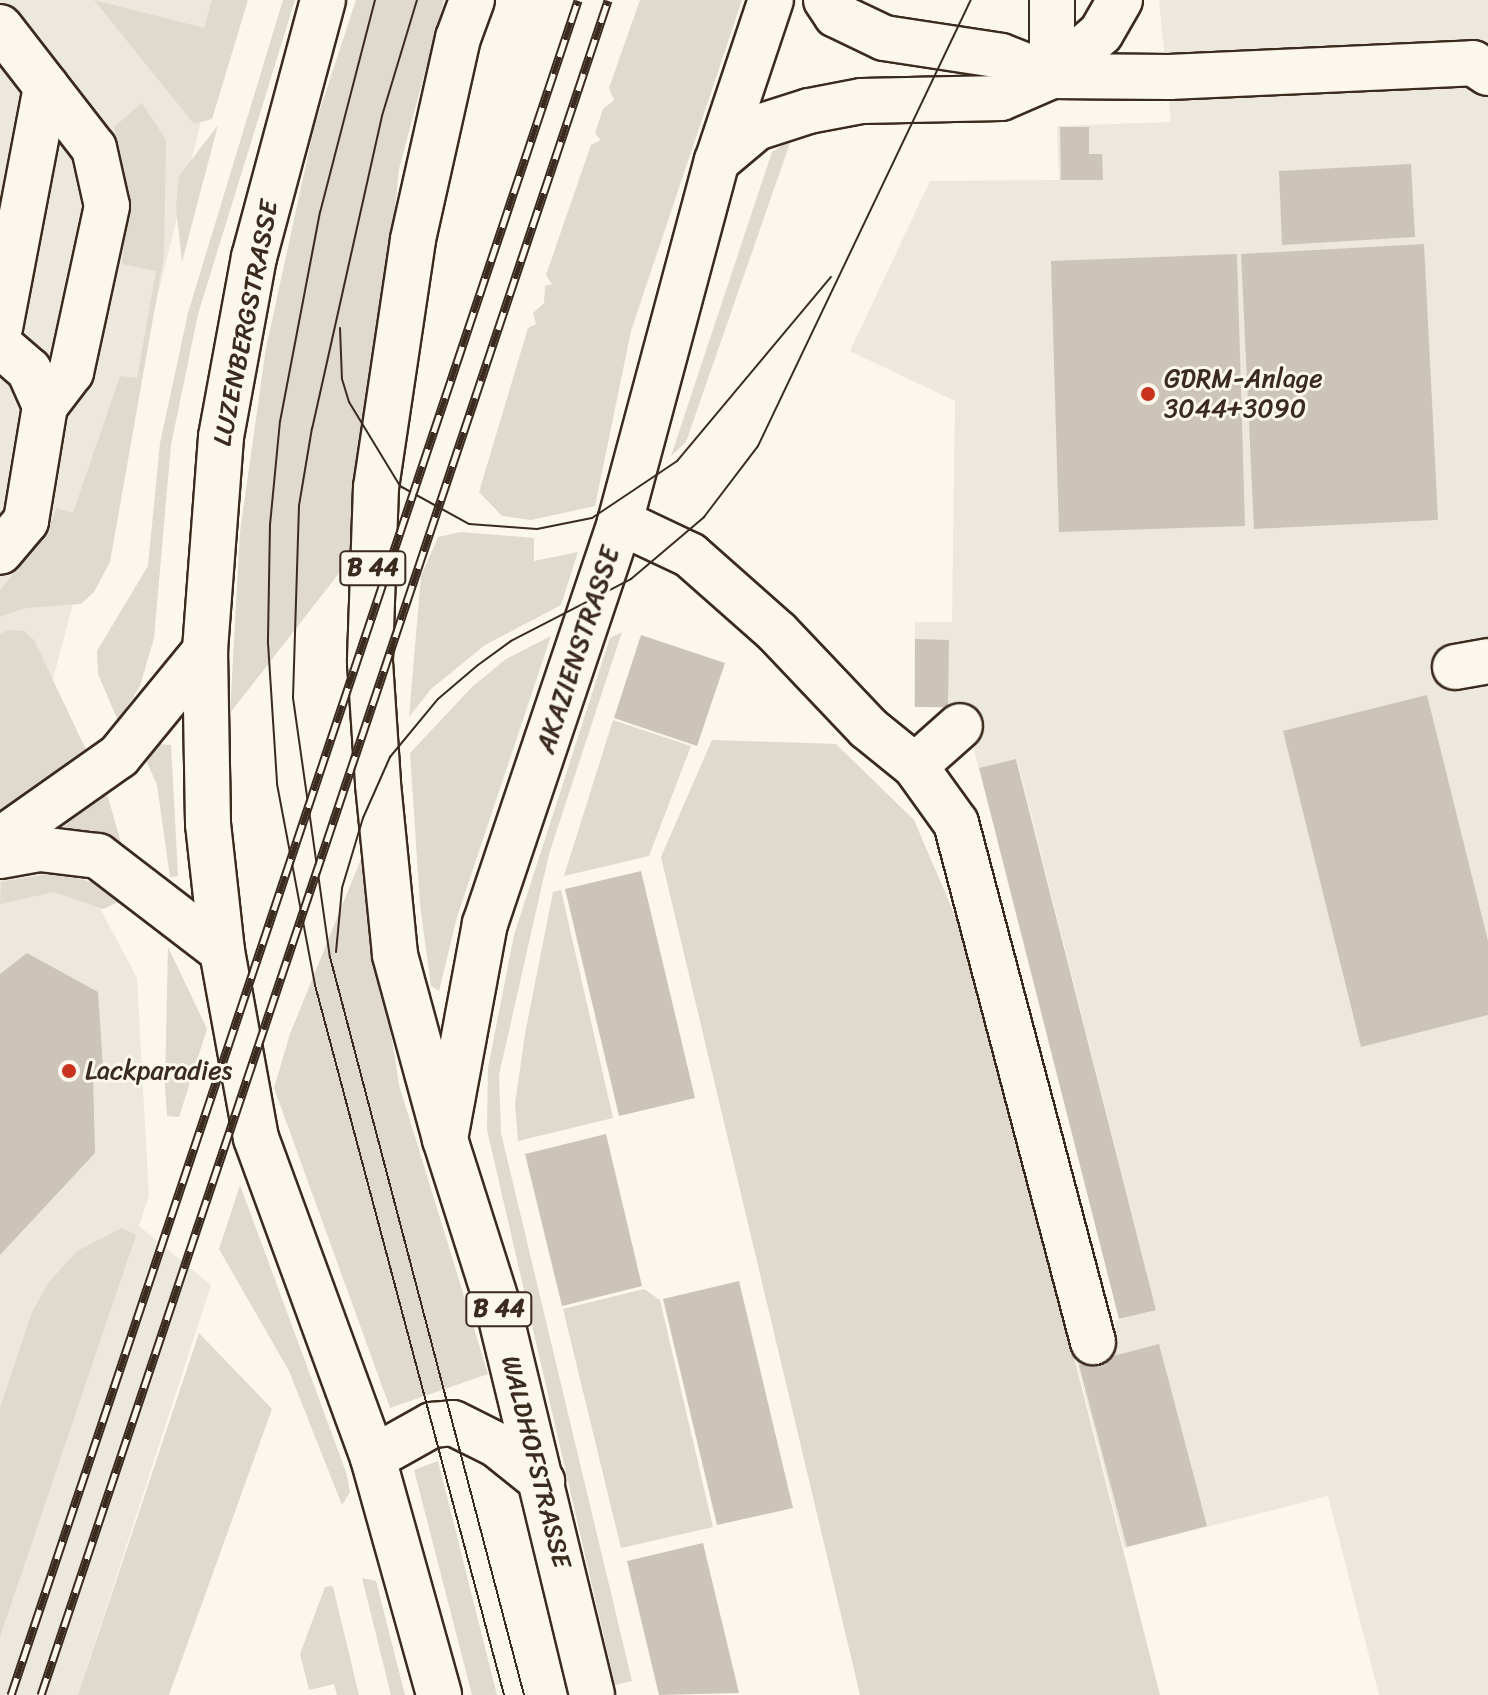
<!DOCTYPE html>
<style>
body{margin:0}
#map{position:relative;width:1488px;height:1695px;overflow:hidden;background:#fbf7ec;font-family:Sriracha,sans-serif}
div>[style]{position:absolute}
.built>*{inset:0;background:#ede8dd}
.green>*{inset:0;background:#dfd9ce}
.building>*{inset:0;background:#ccc4b9}
.roads{filter:drop-shadow(2px 0 #3b2a1e) drop-shadow(-2px 0 #3b2a1e) drop-shadow(0 2px #3b2a1e) drop-shadow(0 -2px #3b2a1e)}
.minor>*{height:44px;margin:-22px;padding:0 22px;transform-origin:22px;border-radius:22px;background:#fbf7ec}
.major>*{height:44px;margin:-22px;padding:0 22px;transform-origin:22px;border-radius:22px;background:#fbf7ec}
.tram>*{height:2px;margin:-1px;padding:0 1px;transform-origin:1px;border-radius:1px;background:#3b2a1e}
.rail>*{height:9px;margin-top:-4.5px;transform-origin:0;background:repeating-linear-gradient(90deg,#fbf7ec 0 18px,#3b2a1e 0 36px);box-sizing:border-box;border-block:2px solid #3b2a1e}
.dots>*{width:22px;height:22px;translate:-50% -50%;box-sizing:border-box;border:4px solid #fbf7ec;border-radius:50%}
span{translate:-50% -50%;white-space:nowrap;text-align:center;line-height:1.15;-webkit-text-stroke:6px #fbf7ec;paint-order:stroke}
.shield-label span{padding:2px 6px;background:#fbf7ec;border:2px solid;border-radius:6px;-webkit-text-stroke-width:0}
.shield-label{font-size:24px;color:#3b2a1e;font-weight:700}
.street-label{font-size:26px;color:#3b2a1e}
.poi-label{font-size:26px;color:#3b2a1e}
.left{translate:0 -50%;text-align:left}
</style>
<div id="map">
<div class="built">
<div style="clip-path:polygon(0 0,242px 0,203px 113px,137px 379px,133px 379px,28px 773px,137px 978px,149px 1196px,139px 1226px,211px 1285px,78px 1695px,0 1695px)"></div>
<div style="clip-path:polygon(1159px 0,1488px 0,1488px 1695px,1379px 1695px,1328px 1496px,1124px 1548px,1076px 1360px,1116px 1348px,1115px 1321px,1156px 1309px,1017px 759px,979px 769px,973px 746px,948px 708px,914px 707px,915px 622px,952px 622px,955px 401px,850px 351px,930px 181px,1059px 180px,1057px 126px,1171px 122px)"></div>
</div>
<div class="green">
<div style="clip-path:polygon(94px 0,204px 28px,212px 0,248px 0,212px 119px,194px 124px)"></div>
<div style="clip-path:polygon(283px 0,295px 0,198px 314px,171px 445px,154px 638px,140px 686px,118px 721px,98px 674px,97px 651px,148px 566px,160px 443px,188px 313px)"></div>
<div style="clip-path:polygon(356px 0,444px 0,399px 169px,361px 545px,230px 713px,240px 532px,266px 348px,314px 128px)"></div>
<div style="clip-path:polygon(640px 0,742px 0,631px 331px,595px 506px,531px 520px,502px 516px,479px 492px,528px 328px,536px 324px,533px 313px,544px 303px,545px 286px,552px 284px,546px 275px,591px 145px,601px 140px,595px 133px,603px 109px,614px 100px,609px 88px)"></div>
<div style="clip-path:polygon(142px 103px,166px 140px,164px 256px,110px 562px,94px 592px,81px 604px,25px 608px,0 617px,0 590px,45px 536px,57px 508px,73px 513px,120px 376px,137px 378px,156px 271px,122px 264px,128px 193px,114px 127px)"></div>
<div style="clip-path:polygon(218px 125px,182px 262px,176px 207px,179px 176px)"></div>
<div style="clip-path:polygon(791px 140px,686px 442px,671px 456px,772px 152px)"></div>
<div style="clip-path:polygon(461px 532px,534px 538px,534px 561px,578px 552px,561px 605px,485px 645px,431px 689px,409px 717px,421px 576px,438px 537px)"></div>
<div style="clip-path:polygon(8px 630px,24px 631px,34px 640px,88px 754px,0 811px,0 634px)"></div>
<div style="clip-path:polygon(622px 632px,549px 854px,499px 1075px,501px 1133px,632px 1681px,615px 1685px,487px 1130px,488px 1068px,514px 935px,610px 638px)"></div>
<div style="clip-path:polygon(551px 636px,457px 917px,439px 991px,431px 986px,420px 904px,410px 753px,472px 687px,506px 659px)"></div>
<div style="clip-path:polygon(613px 720px,691px 746px,649px 856px,564px 876px)"></div>
<div style="clip-path:polygon(712px 740px,836px 744px,914px 820px,971px 953px,1160px 1695px,860px 1695px,661px 857px)"></div>
<div style="clip-path:polygon(156px 744px,171px 745px,178px 876px,170px 877px,157px 785px,145px 758px)"></div>
<div style="clip-path:polygon(107px 794px,122px 846px,66px 831px,62px 821px)"></div>
<div style="clip-path:polygon(363px 854px,399px 1085px,488px 1374px,390px 1408px,274px 1088px,290px 1034px)"></div>
<div style="clip-path:polygon(55px 873px,100px 884px,125px 899px,103px 909px,54px 892px,0 904px,1px 882px)"></div>
<div style="clip-path:polygon(561px 890px,613px 1118px,518px 1141px,515px 1104px,525px 1034px,553px 892px)"></div>
<div style="clip-path:polygon(168px 947px,207px 1029px,179px 1117px,167px 1116px,165px 1086px)"></div>
<div style="clip-path:polygon(240px 1185px,346px 1472px,350px 1492px,342px 1505px,289px 1371px,219px 1249px)"></div>
<div style="clip-path:polygon(122px 1228px,136px 1235px,0 1637px,0 1408px,32px 1312px,49px 1282px,77px 1251px)"></div>
<div style="clip-path:polygon(644px 1289px,660px 1300px,713px 1527px,621px 1548px,563px 1309px)"></div>
<div style="clip-path:polygon(199px 1333px,272px 1409px,169px 1695px,78px 1695px)"></div>
<div style="clip-path:polygon(438px 1461px,497px 1695px,472px 1695px,414px 1470px)"></div>
<div style="clip-path:polygon(362px 1578px,376px 1581px,405px 1695px,391px 1695px)"></div>
<div style="clip-path:polygon(331px 1586px,333px 1587px,359px 1695px,337px 1695px,334px 1684px,309px 1690px,300px 1654px,325px 1587px)"></div>
</div>
<div class="building">
<div style="clip-path:polygon(1060px 127px,1089px 127px,1089px 154px,1102px 154px,1103px 180px,1061px 180px)"></div>
<div style="clip-path:polygon(1411px 164px,1415px 237px,1282px 245px,1279px 171px)"></div>
<div style="clip-path:polygon(1424px 244px,1438px 520px,1254px 529px,1241px 254px)"></div>
<div style="clip-path:polygon(1237px 254px,1245px 526px,1059px 532px,1051px 261px)"></div>
<div style="clip-path:polygon(641px 635px,725px 663px,697px 746px,614px 718px)"></div>
<div style="clip-path:polygon(915px 639px,949px 640px,948px 707px,915px 707px)"></div>
<div style="clip-path:polygon(1427px 695px,1488px 941px,1488px 1015px,1361px 1047px,1283px 731px)"></div>
<div style="clip-path:polygon(1016px 759px,1156px 1310px,1119px 1319px,979px 768px)"></div>
<div style="clip-path:polygon(641px 871px,695px 1098px,619px 1116px,565px 889px)"></div>
<div style="clip-path:polygon(27px 953px,98px 992px,103px 1067px,93px 1074px,95px 1153px,0 1255px,0 974px)"></div>
<div style="clip-path:polygon(606px 1134px,642px 1286px,562px 1306px,525px 1154px)"></div>
<div style="clip-path:polygon(739px 1281px,793px 1508px,717px 1525px,663px 1299px)"></div>
<div style="clip-path:polygon(1159px 1344px,1207px 1526px,1127px 1547px,1079px 1365px)"></div>
<div style="clip-path:polygon(703px 1543px,739px 1693px,659px 1695px,627px 1561px)"></div>
</div>
<div class="roads">
<div class="minor">
<div style="left:826px;top:0;width:18px;rotate:56deg"></div>
<div style="left:836px;top:15px;width:53px;rotate:25.6deg"></div>
<div style="left:884px;top:38px;width:118px;rotate:8.7deg"></div>
<div style="left:1001px;top:56px;width:55px;rotate:21.4deg"></div>
<div style="left:1052px;top:76px;width:117px;rotate:0.5deg"></div>
<div style="left:1169px;top:77px;width:304px;rotate:-2.6deg"></div>
<div style="left:1473px;top:63px;width:18px;rotate:34deg"></div>
<div style="left:1052px;top:0;width:76px;rotate:90deg"></div>
<div style="left:0;top:27px;width:153px;rotate:52.2deg"></div>
<div style="left:94px;top:148px;width:59px;rotate:77.4deg"></div>
<div style="left:107px;top:206px;width:170px;rotate:102.2deg"></div>
<div style="left:71px;top:372px;width:43px;rotate:127.4deg"></div>
<div style="left:45px;top:406px;width:117px;rotate:99.4deg"></div>
<div style="left:26px;top:521px;width:40px;rotate:130deg"></div>
<div style="left:717px;top:161px;width:51px;rotate:-40.2deg"></div>
<div style="left:756px;top:128px;width:56px;rotate:-17.8deg"></div>
<div style="left:809px;top:111px;width:54px;rotate:-10.7deg"></div>
<div style="left:862px;top:101px;width:139px;rotate:-1.2deg"></div>
<div style="left:1001px;top:98px;width:56px;rotate:-23.3deg"></div>
<div style="left:1052px;top:76px;width:65px;rotate:-41.3deg"></div>
<div style="left:1101px;top:33px;width:38px;rotate:-60deg"></div>
<div style="left:0;top:328px;width:246px;rotate:-79.2deg"></div>
<div style="left:0;top:345px;width:38px;rotate:41deg"></div>
<div style="left:29px;top:370px;width:39px;rotate:66deg"></div>
<div style="left:620px;top:522px;width:77px;rotate:25.2deg"></div>
<div style="left:690px;top:555px;width:116px;rotate:41.5deg"></div>
<div style="left:777px;top:632px;width:132px;rotate:46.5deg"></div>
<div style="left:868px;top:728px;width:60px;rotate:39deg"></div>
<div style="left:915px;top:766px;width:70px;rotate:54.3deg"></div>
<div style="left:956px;top:823px;width:537px;rotate:75.21deg"></div>
<div style="left:1455px;top:667px;width:34px;rotate:-10deg"></div>
<div style="left:915px;top:766px;width:60px;rotate:-41.6deg"></div>
<div style="left:0;top:840px;width:146px;rotate:-35.2deg"></div>
<div style="left:119px;top:756px;width:136px;rotate:-50.7deg"></div>
<div style="left:0;top:856px;width:41px;rotate:-9.9deg"></div>
<div style="left:40px;top:849px;width:58px;rotate:6.9deg"></div>
<div style="left:98px;top:856px;width:156px;rotate:37.5deg"></div>
<div style="left:445px;top:1139px;width:219px;rotate:-79.5deg"></div>
<div style="left:485px;top:924px;width:424px;rotate:-71.4deg"></div>
<div style="left:620px;top:522px;width:374px;rotate:-75deg"></div>
<div style="left:717px;top:161px;width:170px;rotate:-71.5deg"></div>
</div>
<div class="major">
<div style="left:323px;top:0;width:266px;rotate:105deg"></div>
<div style="left:254px;top:257px;width:183px;rotate:100.4deg"></div>
<div style="left:221px;top:437px;width:215px;rotate:94.3deg"></div>
<div style="left:205px;top:651px;width:173px;rotate:89deg"></div>
<div style="left:208px;top:824px;width:128px;rotate:83.7deg"></div>
<div style="left:222px;top:951px;width:190px;rotate:79.7deg"></div>
<div style="left:256px;top:1138px;width:341px;rotate:69.9deg"></div>
<div style="left:373px;top:1458px;width:246px;rotate:74.4deg"></div>
<div style="left:472px;top:0;width:40px;rotate:110.2deg"></div>
<div style="left:458px;top:38px;width:207px;rotate:102.6deg"></div>
<div style="left:413px;top:240px;width:250px;rotate:98.5deg"></div>
<div style="left:376px;top:487px;width:175px;rotate:92deg"></div>
<div style="left:370px;top:662px;width:122px;rotate:86.2deg"></div>
<div style="left:378px;top:784px;width:172px;rotate:84.3deg"></div>
<div style="left:395px;top:955px;width:191px;rotate:74.8deg"></div>
<div style="left:445px;top:1139px;width:175px;rotate:72.4deg"></div>
<div style="left:498px;top:1306px;width:400px;rotate:76.4deg"></div>
<div style="left:373px;top:1458px;width:68px;rotate:-29.2deg"></div>
<div style="left:432px;top:1425px;width:21px;rotate:-5deg"></div>
<div style="left:453px;top:1423px;width:49px;rotate:26.6deg"></div>
<div style="left:497px;top:1445px;width:58px;rotate:38.7deg"></div>
</div>
</div>
<div class="tram">
<div style="left:375px;top:0;width:219px;rotate:104.5deg"></div>
<div style="left:320px;top:212px;width:213px;rotate:100.8deg"></div>
<div style="left:280px;top:421px;width:103px;rotate:95.5deg"></div>
<div style="left:270px;top:524px;width:119px;rotate:91deg"></div>
<div style="left:268px;top:643px;width:141px;rotate:86.3deg"></div>
<div style="left:277px;top:784px;width:205px;rotate:79.3deg"></div>
<div style="left:315px;top:985px;width:735px;rotate:75.09deg"></div>
<div style="left:417px;top:0;width:121px;rotate:106.8deg"></div>
<div style="left:382px;top:116px;width:320px;rotate:102.6deg"></div>
<div style="left:312px;top:428px;width:79px;rotate:99.5deg"></div>
<div style="left:299px;top:506px;width:192px;rotate:91.8deg"></div>
<div style="left:293px;top:698px;width:262px;rotate:81.9deg"></div>
<div style="left:330px;top:957px;width:763px;rotate:75.27deg"></div>
<div style="left:340px;top:328px;width:51px;rotate:87.8deg"></div>
<div style="left:342px;top:379px;width:24px;rotate:73deg"></div>
<div style="left:349px;top:402px;width:98px;rotate:58.7deg"></div>
<div style="left:400px;top:486px;width:79px;rotate:28.8deg"></div>
<div style="left:469px;top:524px;width:68px;rotate:4.2deg"></div>
<div style="left:537px;top:529px;width:56px;rotate:-11.3deg"></div>
<div style="left:592px;top:518px;width:102px;rotate:-33.8deg"></div>
<div style="left:677px;top:461px;width:240px;rotate:-50.1deg"></div>
<div style="left:336px;top:952px;width:64px;rotate:-84.6deg"></div>
<div style="left:342px;top:888px;width:73px;rotate:-73.3deg"></div>
<div style="left:363px;top:818px;width:67px;rotate:-66.1deg"></div>
<div style="left:390px;top:757px;width:75px;rotate:-50.4deg"></div>
<div style="left:438px;top:699px;width:52px;rotate:-40.4deg"></div>
<div style="left:478px;top:665px;width:41px;rotate:-36deg"></div>
<div style="left:511px;top:641px;width:135px;rotate:-27.3deg"></div>
<div style="left:631px;top:579px;width:96px;rotate:-40.3deg"></div>
<div style="left:704px;top:517px;width:89px;rotate:-52.7deg"></div>
<div style="left:758px;top:446px;width:494px;rotate:-64.5deg"></div>
</div>
<div class="rail">
<div style="left:11px;top:1695px;width:1787px;rotate:-71.5deg"></div>
<div style="left:41px;top:1695px;width:1787px;rotate:-71.5deg"></div>
</div>
<div class="dots">
<div style="left:1148px;top:394px;background:#c8321e"></div>
<div style="left:69px;top:1071px;background:#c8321e"></div>
</div>
<div class="shield-label">
<span style="left:373px;top:568px">B 44</span>
<span style="left:499px;top:1309px">B 44</span>
</div>
<div class="street-label">
<span style="left:246px;top:323px;rotate:-79deg">LUZENBERGSTRASSE</span>
<span style="left:578px;top:650px;rotate:-72deg">AKAZIENSTRASSE</span>
<span style="left:536px;top:1462px;rotate:76deg">WALDHOFSTRASSE</span>
</div>
<div class="poi-label">
<span class="left" style="left:1164px;top:394px">GDRM-Anlage<br>3044+3090</span>
<span class="left" style="left:85px;top:1071px">Lackparadies</span>
</div>
</div>
